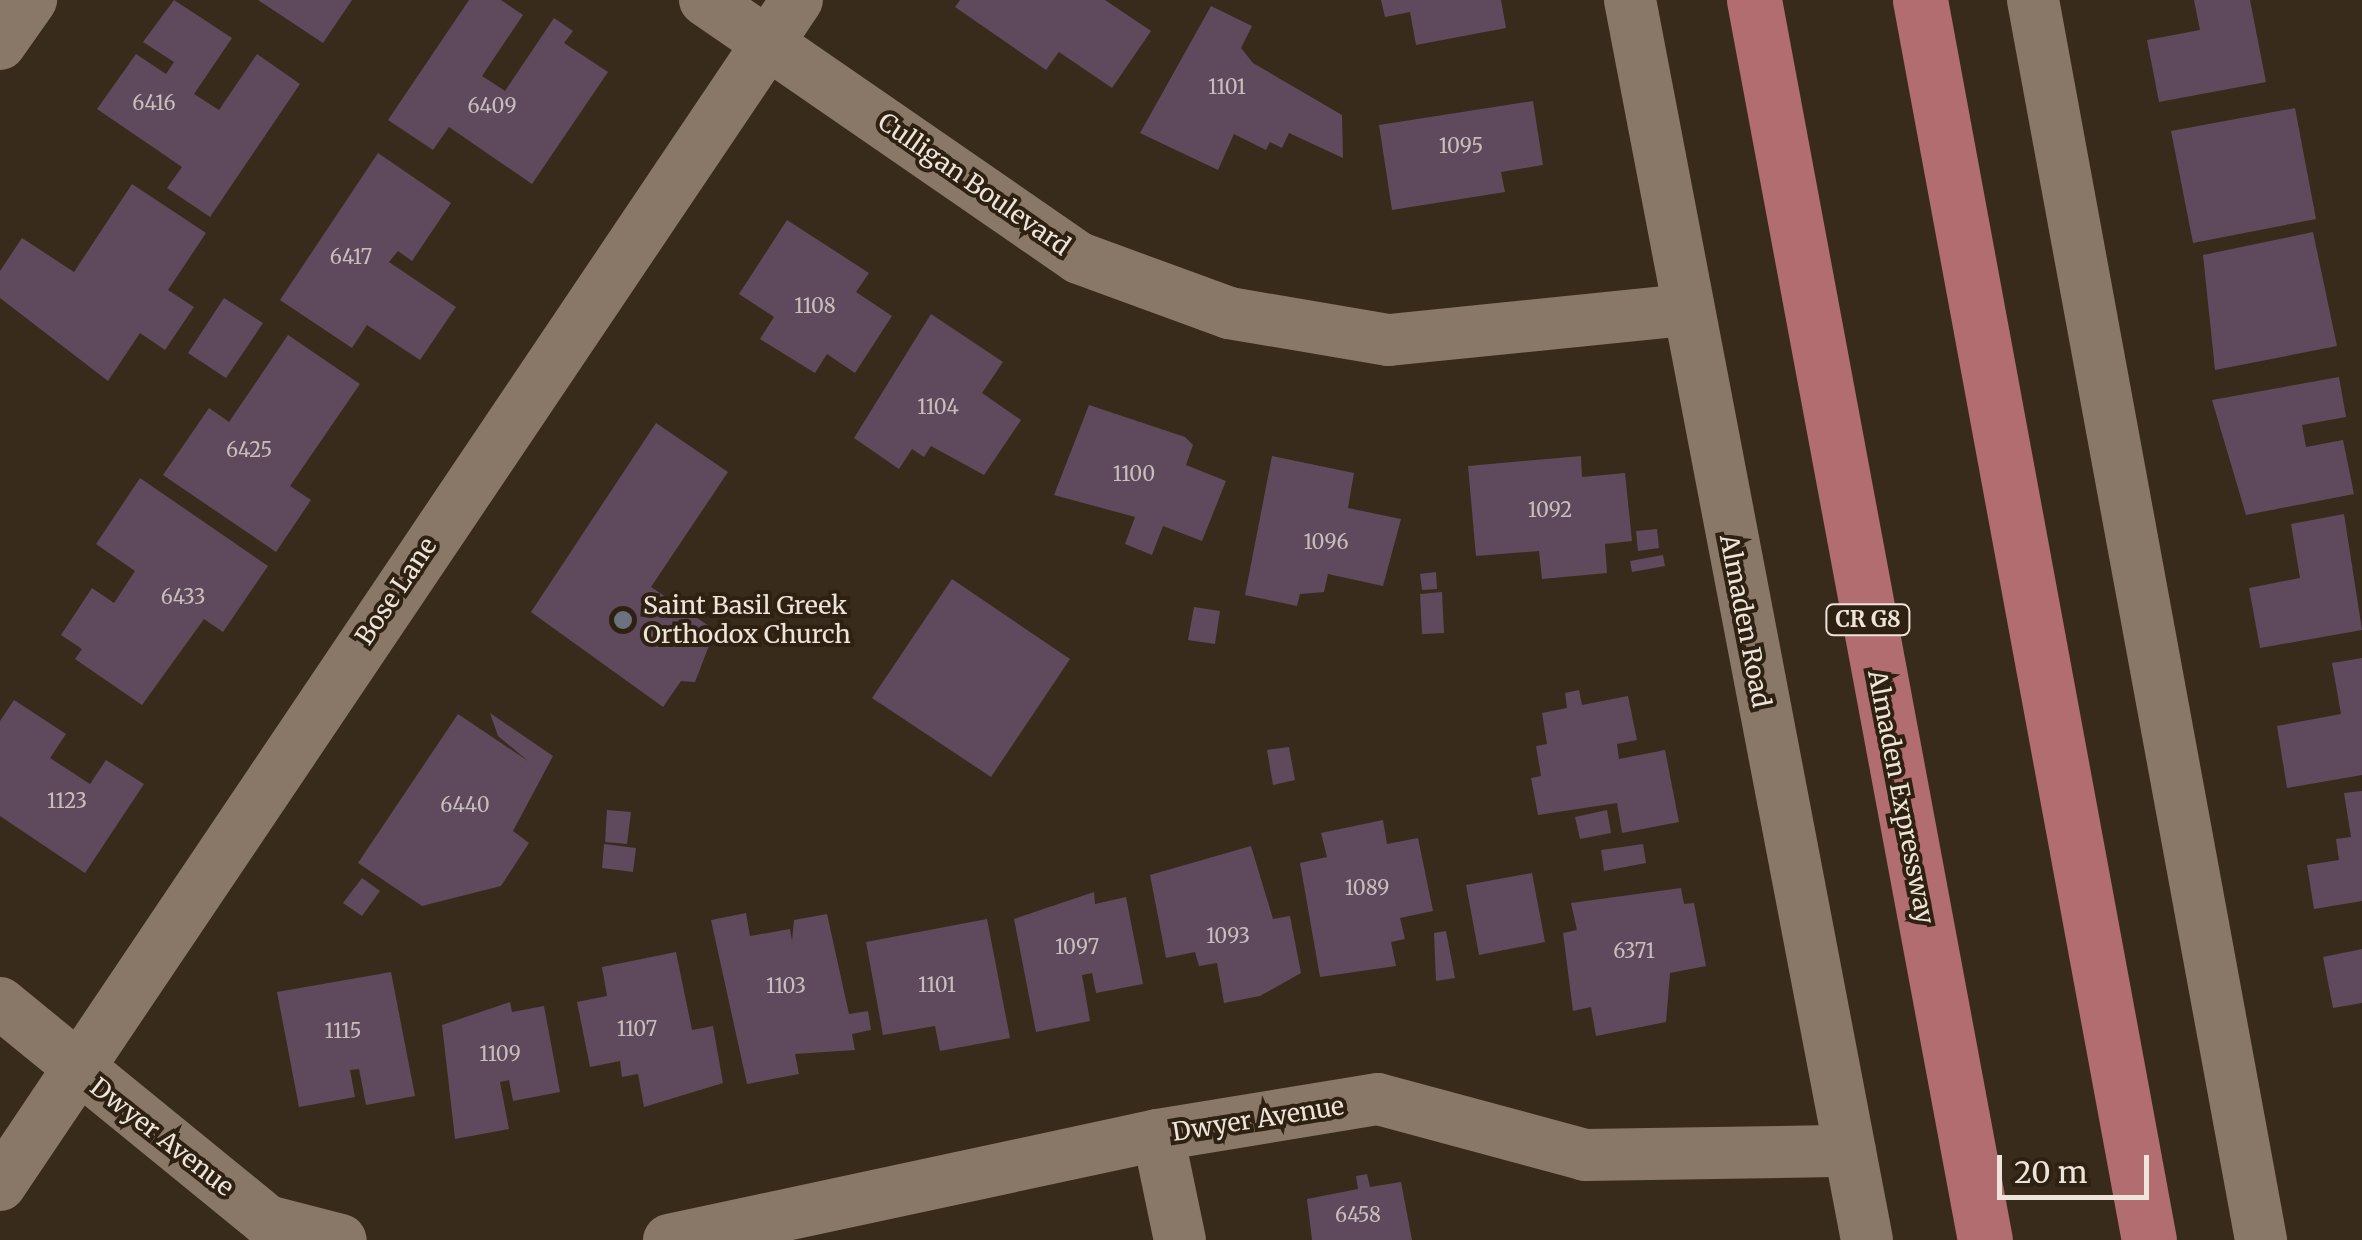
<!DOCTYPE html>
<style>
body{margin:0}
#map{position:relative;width:2362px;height:1240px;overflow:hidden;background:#392b1c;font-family:Merriweather,serif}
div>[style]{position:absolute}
.building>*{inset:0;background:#5e495d}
.street>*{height:52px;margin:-26px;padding:0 26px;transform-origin:26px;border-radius:26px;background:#897867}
.primary>*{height:55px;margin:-27.5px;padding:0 27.5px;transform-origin:27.5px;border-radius:27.5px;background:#b16d6f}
.dots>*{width:28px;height:28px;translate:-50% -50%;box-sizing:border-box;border:5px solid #2f2112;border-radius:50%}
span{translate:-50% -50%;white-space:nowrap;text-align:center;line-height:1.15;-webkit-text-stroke:8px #2f2112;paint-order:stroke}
.number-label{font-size:20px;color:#c9bdbb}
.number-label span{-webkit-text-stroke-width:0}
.shield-label span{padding:2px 8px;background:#2f2112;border:2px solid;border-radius:8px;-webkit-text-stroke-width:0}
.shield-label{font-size:22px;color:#ede4da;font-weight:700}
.street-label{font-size:25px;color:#ede4da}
.poi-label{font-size:25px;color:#ede4da}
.left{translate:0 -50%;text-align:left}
.scale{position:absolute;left:1997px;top:1155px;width:152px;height:45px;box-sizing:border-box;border:5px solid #ede4da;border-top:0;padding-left:12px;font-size:30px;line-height:35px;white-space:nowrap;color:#ede4da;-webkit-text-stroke:8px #2f2112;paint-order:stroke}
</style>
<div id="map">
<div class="building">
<div style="clip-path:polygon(174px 0,232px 38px,194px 94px,219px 110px,257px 54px,300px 84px,210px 217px,167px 188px,182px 167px,97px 109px,136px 54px,166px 74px,174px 62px,143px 42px)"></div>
<div style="clip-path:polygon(258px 0,352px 0,323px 43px)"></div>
<div style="clip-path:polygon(469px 0,501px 0,523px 15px,482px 76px,505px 91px,554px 18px,573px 31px,564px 43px,608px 72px,532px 184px,449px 127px,433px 150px,388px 120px)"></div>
<div style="clip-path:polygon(960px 0,1105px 0,1151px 31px,1112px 88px,1059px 52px,1046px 70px,955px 7px)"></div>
<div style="clip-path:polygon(1381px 0,1501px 0,1506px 28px,1416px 45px,1410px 12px,1385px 17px)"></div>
<div style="clip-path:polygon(2194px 0,2250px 0,2266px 82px,2159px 102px,2147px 40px,2200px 30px)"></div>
<div style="clip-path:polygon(1211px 6px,1252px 26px,1241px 48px,1253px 63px,1342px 115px,1343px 158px,1289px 133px,1282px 148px,1270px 142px,1266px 150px,1234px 134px,1218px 170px,1140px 133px)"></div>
<div style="clip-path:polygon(1533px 101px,1543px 165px,1501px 172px,1505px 192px,1392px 210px,1379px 125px)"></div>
<div style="clip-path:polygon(2295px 108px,2316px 219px,2193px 243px,2171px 131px)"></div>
<div style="clip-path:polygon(378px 153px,451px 203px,412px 261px,398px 251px,389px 262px,456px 307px,420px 360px,367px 325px,352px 348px,280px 300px)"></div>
<div style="clip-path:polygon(132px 184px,206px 233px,168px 290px,194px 307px,165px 350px,140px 333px,108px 381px,0 298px,0 271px,22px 238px,74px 272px)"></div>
<div style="clip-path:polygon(787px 220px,869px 273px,856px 292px,892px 316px,855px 373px,827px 354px,815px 373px,760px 339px,774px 317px,739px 294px)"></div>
<div style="clip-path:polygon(2313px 232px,2337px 346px,2215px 370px,2203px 255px)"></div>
<div style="clip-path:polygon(224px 298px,263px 323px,226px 378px,188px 353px)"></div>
<div style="clip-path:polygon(931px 314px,1003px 362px,982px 393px,1021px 420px,984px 475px,931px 446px,924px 457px,912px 449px,899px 469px,854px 438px)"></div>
<div style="clip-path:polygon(288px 335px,360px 384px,290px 486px,311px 500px,276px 552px,163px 475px,209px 408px,229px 422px)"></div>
<div style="clip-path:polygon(2339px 377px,2346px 417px,2302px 425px,2306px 447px,2343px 440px,2354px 494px,2246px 515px,2212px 400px)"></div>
<div style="clip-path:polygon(1089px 405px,1185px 437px,1193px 445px,1186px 465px,1226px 481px,1202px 541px,1163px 526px,1152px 555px,1125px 544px,1135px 517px,1054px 495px)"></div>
<div style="clip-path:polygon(656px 423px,728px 472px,651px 587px,715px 630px,695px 682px,681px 681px,663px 707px,531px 612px)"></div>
<div style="clip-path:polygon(1272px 456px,1354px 473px,1348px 508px,1401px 519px,1383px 586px,1328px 574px,1324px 592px,1300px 594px,1297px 606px,1245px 595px)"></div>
<div style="clip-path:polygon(1581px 456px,1582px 477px,1625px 473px,1632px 541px,1605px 544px,1607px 573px,1542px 579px,1539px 551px,1476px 556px,1468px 466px)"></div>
<div style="clip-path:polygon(140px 478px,268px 566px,223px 632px,204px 619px,142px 705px,75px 659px,82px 649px,61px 635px,92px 588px,114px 603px,135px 571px,96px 544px)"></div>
<div style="clip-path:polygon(2344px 514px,2362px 630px,2260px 648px,2249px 588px,2300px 578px,2291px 524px)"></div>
<div style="clip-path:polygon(1657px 529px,1659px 548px,1638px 551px,1636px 531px)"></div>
<div style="clip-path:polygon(1663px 555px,1665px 566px,1632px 572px,1630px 561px)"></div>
<div style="clip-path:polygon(1436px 572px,1437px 589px,1422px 590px,1420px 574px)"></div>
<div style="clip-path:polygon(952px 579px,1070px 659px,991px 777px,872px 698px)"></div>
<div style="clip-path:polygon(1442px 592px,1444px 633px,1422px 634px,1420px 594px)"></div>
<div style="clip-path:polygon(1194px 607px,1220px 611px,1215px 644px,1188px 640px)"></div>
<div style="clip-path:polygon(2362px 658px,2362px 775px,2287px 788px,2277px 726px,2341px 714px,2332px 663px)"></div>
<div style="clip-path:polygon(1579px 690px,1582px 705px,1628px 696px,1637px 740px,1617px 744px,1619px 759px,1665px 750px,1679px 822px,1622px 833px,1617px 803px,1538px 815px,1531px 778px,1541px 776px,1536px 746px,1547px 744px,1542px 713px,1567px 708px,1565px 693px)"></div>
<div style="clip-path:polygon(14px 700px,66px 734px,50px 758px,90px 784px,106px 760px,144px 784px,85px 873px,0 816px,0 721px)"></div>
<div style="clip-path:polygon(490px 713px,553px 756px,513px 831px,529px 843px,501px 886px,422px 906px,358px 863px,458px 714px,528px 761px,498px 736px)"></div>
<div style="clip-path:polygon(1289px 747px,1295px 780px,1273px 785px,1267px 750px)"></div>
<div style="clip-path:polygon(2362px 791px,2362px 901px,2314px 909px,2307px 865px,2339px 860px,2336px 839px,2351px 837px,2344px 793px)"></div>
<div style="clip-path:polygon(607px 810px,631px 812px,627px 844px,605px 842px)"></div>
<div style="clip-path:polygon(1607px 810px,1611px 833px,1580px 839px,1575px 817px)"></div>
<div style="clip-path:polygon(1383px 820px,1387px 844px,1418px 838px,1433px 911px,1400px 918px,1405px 939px,1391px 942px,1396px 966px,1320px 977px,1300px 863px,1327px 857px,1321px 833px)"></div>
<div style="clip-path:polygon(604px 844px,636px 848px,633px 872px,602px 868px)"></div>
<div style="clip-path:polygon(1643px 844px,1646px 863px,1604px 871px,1601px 850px)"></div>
<div style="clip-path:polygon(1251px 846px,1273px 919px,1290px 916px,1301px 973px,1260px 996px,1224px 1003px,1217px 963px,1199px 966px,1195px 952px,1166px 958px,1150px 875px)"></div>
<div style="clip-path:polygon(1532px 873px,1545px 942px,1479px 955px,1466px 885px)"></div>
<div style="clip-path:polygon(362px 878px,380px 891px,362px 916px,343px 903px)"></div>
<div style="clip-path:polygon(1681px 888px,1684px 904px,1694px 903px,1706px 966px,1670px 973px,1666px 1022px,1596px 1036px,1591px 1007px,1573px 1011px,1563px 933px,1577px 930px,1571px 903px)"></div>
<div style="clip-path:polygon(1094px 892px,1095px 904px,1126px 897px,1143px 984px,1096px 993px,1092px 973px,1082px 975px,1090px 1021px,1036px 1032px,1014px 919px)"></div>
<div style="clip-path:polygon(746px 913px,750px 936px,790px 929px,792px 941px,794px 920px,827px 914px,849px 1014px,868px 1011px,871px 1030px,852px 1034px,855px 1050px,795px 1054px,799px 1074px,747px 1084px,711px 920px)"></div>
<div style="clip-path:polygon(987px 919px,1010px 1038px,940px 1051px,935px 1026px,883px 1035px,866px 942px)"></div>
<div style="clip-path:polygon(1446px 931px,1455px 978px,1436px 981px,1434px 933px)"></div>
<div style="clip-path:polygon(2362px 949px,2362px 1003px,2333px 1008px,2323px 957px)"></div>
<div style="clip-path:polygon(676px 952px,692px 1030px,713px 1026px,723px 1083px,644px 1107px,638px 1074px,622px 1077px,620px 1061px,590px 1067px,577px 1002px,607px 996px,602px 967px)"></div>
<div style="clip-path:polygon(391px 972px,415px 1096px,366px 1105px,359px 1069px,350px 1070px,355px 1097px,299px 1107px,277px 992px)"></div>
<div style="clip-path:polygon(510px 1002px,512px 1012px,544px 1006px,560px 1092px,513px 1101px,509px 1080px,500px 1082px,509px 1129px,455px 1139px,442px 1025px)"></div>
<div style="clip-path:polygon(1367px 1174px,1370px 1187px,1401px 1182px,1412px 1240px,1312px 1240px,1307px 1199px,1358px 1189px,1356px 1176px)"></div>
</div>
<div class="street">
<div style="left:705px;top:0;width:454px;rotate:34.6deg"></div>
<div style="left:1079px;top:258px;width:160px;rotate:20.1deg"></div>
<div style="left:1229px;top:313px;width:162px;rotate:9.6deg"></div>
<div style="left:1389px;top:340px;width:296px;rotate:-5.8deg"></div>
<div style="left:1630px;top:0;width:1262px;rotate:79.18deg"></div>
<div style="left:2033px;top:0;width:1261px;rotate:79.58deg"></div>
<div style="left:0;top:44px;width:54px;rotate:-54.8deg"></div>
<div style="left:0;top:1003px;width:345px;rotate:39.2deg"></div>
<div style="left:267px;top:1221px;width:76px;rotate:14.4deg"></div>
<div style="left:1158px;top:1135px;width:107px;rotate:78.2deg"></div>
<div style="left:0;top:1185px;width:1428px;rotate:-56.08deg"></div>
<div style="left:669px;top:1240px;width:500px;rotate:-12.12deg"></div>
<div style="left:1158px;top:1135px;width:223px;rotate:-9.3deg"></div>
<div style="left:1378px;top:1099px;width:214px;rotate:15.1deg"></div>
<div style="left:1585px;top:1155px;width:265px;rotate:-0.9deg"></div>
</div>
<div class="primary">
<div style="left:1754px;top:0;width:1261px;rotate:79.45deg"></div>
<div style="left:1920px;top:0;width:1261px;rotate:79.54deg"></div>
</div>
<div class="dots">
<div style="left:623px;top:620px;background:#6b7280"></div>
</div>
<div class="number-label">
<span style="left:1227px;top:86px">1101</span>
<span style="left:154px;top:102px">6416</span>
<span style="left:492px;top:105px">6409</span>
<span style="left:1461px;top:145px">1095</span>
<span style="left:351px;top:256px">6417</span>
<span style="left:815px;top:305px">1108</span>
<span style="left:938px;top:406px">1104</span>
<span style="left:249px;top:449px">6425</span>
<span style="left:1134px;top:473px">1100</span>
<span style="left:1550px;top:509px">1092</span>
<span style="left:1326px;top:541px">1096</span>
<span style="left:183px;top:596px">6433</span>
<span style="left:67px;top:800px">1123</span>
<span style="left:465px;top:804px">6440</span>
<span style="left:1367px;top:887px">1089</span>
<span style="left:1228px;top:935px">1093</span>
<span style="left:1077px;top:946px">1097</span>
<span style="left:1634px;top:950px">6371</span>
<span style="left:937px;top:984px">1101</span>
<span style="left:786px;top:985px">1103</span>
<span style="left:637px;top:1028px">1107</span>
<span style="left:343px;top:1030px">1115</span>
<span style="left:500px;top:1053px">1109</span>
<span style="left:1358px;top:1214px">6458</span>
</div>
<div class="shield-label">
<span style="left:1868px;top:620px">CR G8</span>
</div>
<div class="street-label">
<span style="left:974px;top:184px;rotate:35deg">Culligan Boulevard</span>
<span style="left:396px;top:591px;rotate:-56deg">Bose Lane</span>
<span style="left:1745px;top:621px;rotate:79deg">Almaden Road</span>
<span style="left:1901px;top:797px;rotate:79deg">Almaden Expressway</span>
<span style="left:1258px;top:1119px;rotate:-9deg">Dwyer Avenue</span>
<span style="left:162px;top:1137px;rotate:38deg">Dwyer Avenue</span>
</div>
<div class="poi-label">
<span class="left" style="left:643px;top:620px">Saint Basil Greek<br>Orthodox Church</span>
</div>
<div class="scale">20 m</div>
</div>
